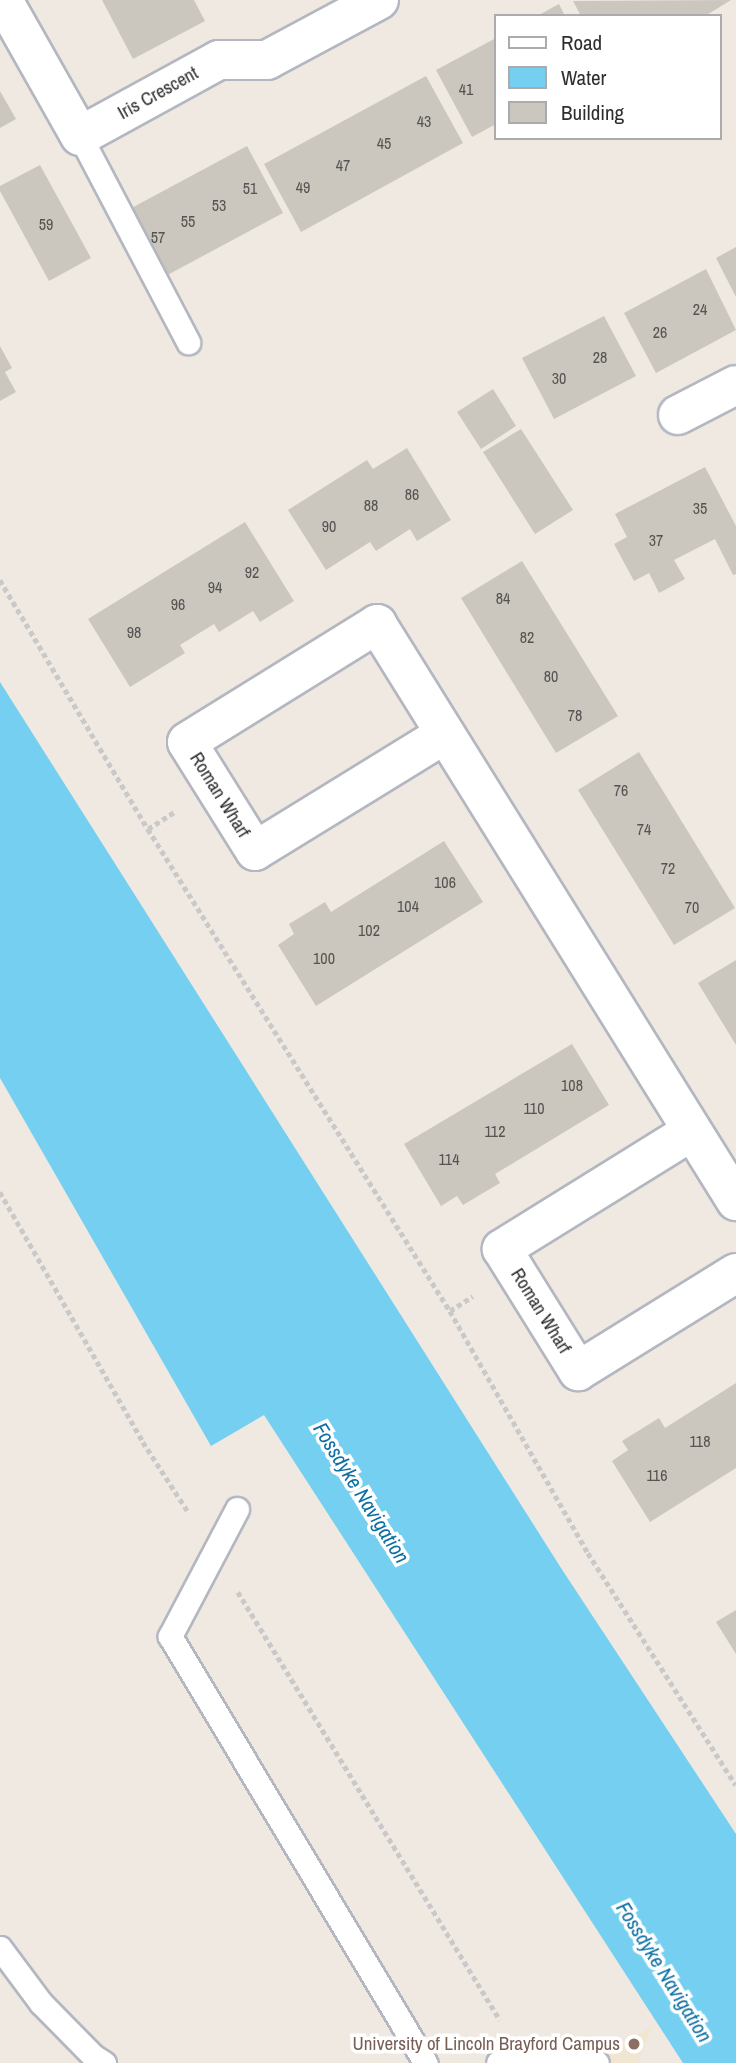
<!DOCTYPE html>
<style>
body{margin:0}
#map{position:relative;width:736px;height:2063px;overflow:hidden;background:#efe9e1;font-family:"Archivo Narrow",sans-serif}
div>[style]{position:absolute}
.education>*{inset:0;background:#f0e6d1}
.water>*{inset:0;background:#75cff0}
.building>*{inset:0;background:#cbc7bf}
.path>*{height:4.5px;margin-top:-2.25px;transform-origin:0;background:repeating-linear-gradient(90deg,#c9c9c9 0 5px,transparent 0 8.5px)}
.roads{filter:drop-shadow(2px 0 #b4b7c1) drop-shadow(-2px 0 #b4b7c1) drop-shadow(0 2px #b4b7c1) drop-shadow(0 -2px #b4b7c1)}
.service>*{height:23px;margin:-11.5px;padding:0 11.5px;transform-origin:11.5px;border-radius:11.5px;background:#fff}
.minor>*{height:38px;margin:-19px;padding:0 19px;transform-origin:19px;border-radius:19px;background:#fff}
.dots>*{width:19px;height:19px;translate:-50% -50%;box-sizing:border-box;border:4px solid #fff;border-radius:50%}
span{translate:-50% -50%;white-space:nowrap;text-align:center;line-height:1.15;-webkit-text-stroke:7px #fff;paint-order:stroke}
.number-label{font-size:16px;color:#555452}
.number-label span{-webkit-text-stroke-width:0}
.street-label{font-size:19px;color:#2e2e2e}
.education-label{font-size:19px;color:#785e54}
.right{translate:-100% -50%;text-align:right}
.water-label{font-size:21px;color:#0d6fa3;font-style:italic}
.legend{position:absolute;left:494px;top:14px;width:228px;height:126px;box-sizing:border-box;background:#fff;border:2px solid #ababab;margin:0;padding:9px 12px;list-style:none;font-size:21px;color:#2e2e2e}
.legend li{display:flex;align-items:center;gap:14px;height:35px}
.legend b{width:35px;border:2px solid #ababab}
</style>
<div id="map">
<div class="education">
<div style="clip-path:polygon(652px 2026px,638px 2063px,589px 2063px,596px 2061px)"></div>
</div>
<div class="water">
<div style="clip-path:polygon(0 682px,561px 1568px,736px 1834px,736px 2063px,683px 2063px,264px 1415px,211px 1446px,0 1078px)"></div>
</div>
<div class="building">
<div style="clip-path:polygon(102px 0,194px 0,205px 21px,133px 59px)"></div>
<div style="clip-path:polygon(731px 0,705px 16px,581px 16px,573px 1px)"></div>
<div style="clip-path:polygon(559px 4px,565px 16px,537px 16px)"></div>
<div style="clip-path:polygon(496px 38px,496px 124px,472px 137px,436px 70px)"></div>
<div style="clip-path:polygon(426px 76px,463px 143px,301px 232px,264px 164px)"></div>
<div style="clip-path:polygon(0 91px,16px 119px,0 128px)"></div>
<div style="clip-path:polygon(247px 146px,283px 213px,160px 279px,124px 212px)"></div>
<div style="clip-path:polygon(40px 165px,91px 258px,49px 281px,0 191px,0 186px)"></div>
<div style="clip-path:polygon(736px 247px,736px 297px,716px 258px)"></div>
<div style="clip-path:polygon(706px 269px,736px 330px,656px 373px,624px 313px)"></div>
<div style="clip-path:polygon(604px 316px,636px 376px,554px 419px,522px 358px)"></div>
<div style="clip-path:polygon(0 346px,12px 368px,5px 372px,16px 392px,0 401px)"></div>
<div style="clip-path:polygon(493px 389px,516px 426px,481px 449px,457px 412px)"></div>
<div style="clip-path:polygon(521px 429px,573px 510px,535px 534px,483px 452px)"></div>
<div style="clip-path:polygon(407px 448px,451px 520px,417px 541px,410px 529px,376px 551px,370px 542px,326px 570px,288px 510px,367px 460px,373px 469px)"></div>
<div style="clip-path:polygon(705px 467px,736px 526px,736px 574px,733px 575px,715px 539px,674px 560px,685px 579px,659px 593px,649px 573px,634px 581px,614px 544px,627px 537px,615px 514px)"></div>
<div style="clip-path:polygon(245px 522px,294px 601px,260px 622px,253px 611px,219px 632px,214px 624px,180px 645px,185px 653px,130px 687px,88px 619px)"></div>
<div style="clip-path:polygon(522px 561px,618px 716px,556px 753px,461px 598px)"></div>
<div style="clip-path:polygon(639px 752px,735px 908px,674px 945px,578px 790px)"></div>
<div style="clip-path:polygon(444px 841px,483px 902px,316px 1006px,278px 945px,294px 934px,289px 924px,325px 902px,331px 912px)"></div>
<div style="clip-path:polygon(736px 960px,736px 1045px,698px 983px)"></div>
<div style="clip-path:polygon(572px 1044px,609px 1105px,495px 1174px,500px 1183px,463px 1205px,457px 1196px,441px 1206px,404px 1144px)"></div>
<div style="clip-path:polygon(736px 1383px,736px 1468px,650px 1522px,612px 1461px,628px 1450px,622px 1441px,659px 1418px,665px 1428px)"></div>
<div style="clip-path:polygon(736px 1610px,736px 1654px,716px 1622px)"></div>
</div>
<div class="path">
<div style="left:0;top:580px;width:290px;rotate:59.3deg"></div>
<div style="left:148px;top:829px;width:569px;rotate:57.93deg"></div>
<div style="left:450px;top:1311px;width:279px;rotate:60.3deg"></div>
<div style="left:588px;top:1553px;width:275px;rotate:57.5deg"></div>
<div style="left:148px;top:829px;width:31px;rotate:-33deg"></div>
<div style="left:0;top:1192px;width:288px;rotate:60.2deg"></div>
<div style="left:143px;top:1442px;width:85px;rotate:57.1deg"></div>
<div style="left:450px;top:1311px;width:27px;rotate:-33deg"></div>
<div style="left:238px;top:1592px;width:502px;rotate:58.53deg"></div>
</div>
<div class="roads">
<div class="service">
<div style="left:80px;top:136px;width:233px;rotate:62.3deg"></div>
<div style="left:237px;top:1509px;width:144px;rotate:117.8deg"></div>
<div style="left:170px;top:1636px;width:498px;rotate:59.1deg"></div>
<div style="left:0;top:1948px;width:69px;rotate:53.3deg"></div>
<div style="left:41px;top:2003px;width:74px;rotate:45.5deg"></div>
<div style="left:93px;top:2056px;width:13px;rotate:32deg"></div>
<div style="left:498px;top:2063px;width:25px;rotate:-21deg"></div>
<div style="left:521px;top:2054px;width:73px;rotate:4.7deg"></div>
<div style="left:594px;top:2060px;width:4px;rotate:45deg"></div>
</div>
<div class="minor">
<div style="left:3px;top:0;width:156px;rotate:60.5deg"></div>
<div style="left:80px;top:136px;width:158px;rotate:-28.7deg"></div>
<div style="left:219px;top:60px;width:48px"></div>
<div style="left:267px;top:60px;width:127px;rotate:-28.2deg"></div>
<div style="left:678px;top:415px;width:65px;rotate:-27.3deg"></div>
<div style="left:445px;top:734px;width:223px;rotate:148.4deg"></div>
<div style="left:255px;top:851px;width:128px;rotate:-122deg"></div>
<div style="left:187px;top:742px;width:224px;rotate:-31.8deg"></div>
<div style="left:377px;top:624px;width:680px;rotate:58.11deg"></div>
<div style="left:692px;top:1131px;width:224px;rotate:148.2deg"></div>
<div style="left:502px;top:1249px;width:144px;rotate:58.1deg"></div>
<div style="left:578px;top:1371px;width:186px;rotate:-31.8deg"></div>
</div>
</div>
<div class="dots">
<div style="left:634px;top:2044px;background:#8d6e63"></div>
</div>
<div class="number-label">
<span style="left:466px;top:89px">41</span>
<span style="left:424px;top:121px">43</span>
<span style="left:384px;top:143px">45</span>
<span style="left:343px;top:165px">47</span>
<span style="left:303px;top:187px">49</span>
<span style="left:250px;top:188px">51</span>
<span style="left:219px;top:205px">53</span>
<span style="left:188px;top:221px">55</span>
<span style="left:46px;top:224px">59</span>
<span style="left:158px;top:237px">57</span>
<span style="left:700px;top:309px">24</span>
<span style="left:660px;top:332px">26</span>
<span style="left:600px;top:357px">28</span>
<span style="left:559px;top:378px">30</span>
<span style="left:412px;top:494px">86</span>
<span style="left:371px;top:505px">88</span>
<span style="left:700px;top:508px">35</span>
<span style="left:329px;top:526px">90</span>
<span style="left:656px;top:540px">37</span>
<span style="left:252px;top:572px">92</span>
<span style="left:215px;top:587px">94</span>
<span style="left:503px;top:598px">84</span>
<span style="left:178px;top:604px">96</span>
<span style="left:134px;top:632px">98</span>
<span style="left:527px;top:637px">82</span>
<span style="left:551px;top:676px">80</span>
<span style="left:575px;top:715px">78</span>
<span style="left:621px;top:790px">76</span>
<span style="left:644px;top:829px">74</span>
<span style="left:668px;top:868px">72</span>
<span style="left:445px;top:882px">106</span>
<span style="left:408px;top:906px">104</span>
<span style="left:692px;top:907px">70</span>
<span style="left:369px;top:930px">102</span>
<span style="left:324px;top:958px">100</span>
<span style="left:572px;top:1085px">108</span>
<span style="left:534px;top:1108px">110</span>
<span style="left:495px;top:1131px">112</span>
<span style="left:449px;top:1159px">114</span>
<span style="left:700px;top:1441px">118</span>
<span style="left:657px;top:1475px">116</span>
</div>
<div class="street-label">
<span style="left:158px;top:93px;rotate:-29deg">Iris Crescent</span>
<span style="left:220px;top:795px;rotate:58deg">Roman Wharf</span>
<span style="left:541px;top:1311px;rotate:58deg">Roman Wharf</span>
</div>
<div class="education-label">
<span class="right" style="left:620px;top:2044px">University of Lincoln Brayford Campus</span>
</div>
<div class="water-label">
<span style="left:361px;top:1493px;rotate:58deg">Fossdyke Navigation</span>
<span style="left:664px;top:1972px;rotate:58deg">Fossdyke Navigation</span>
</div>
<ul class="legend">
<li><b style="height:9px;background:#fff"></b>Road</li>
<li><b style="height:19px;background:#75cff0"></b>Water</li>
<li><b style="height:19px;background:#cbc7bf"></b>Building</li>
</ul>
</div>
